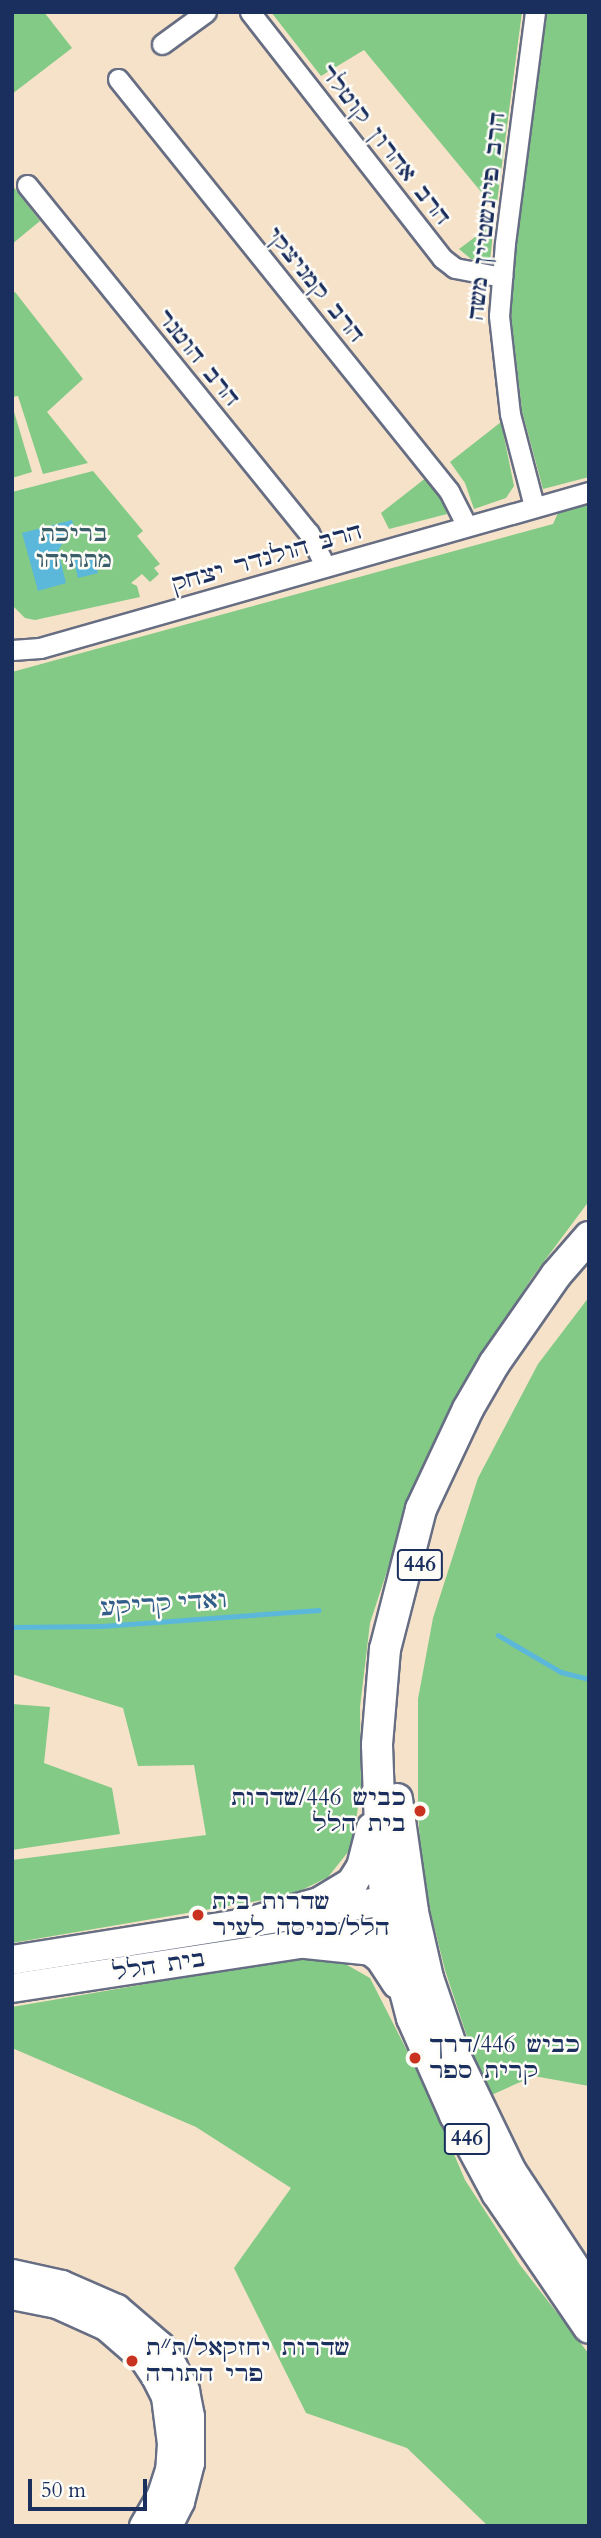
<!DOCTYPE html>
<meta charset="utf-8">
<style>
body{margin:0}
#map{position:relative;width:601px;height:2538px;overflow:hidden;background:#f5e2c9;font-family:Cardo,"Frank Ruhl Libre",serif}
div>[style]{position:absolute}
.green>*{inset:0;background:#82ca85}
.water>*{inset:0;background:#5cb8da}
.stream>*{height:4.5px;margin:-2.25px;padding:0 2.25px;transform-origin:2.25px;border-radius:2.25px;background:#5cb8da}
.roads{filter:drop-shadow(2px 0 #676e83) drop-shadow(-2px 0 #676e83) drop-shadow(0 2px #676e83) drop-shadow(0 -2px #676e83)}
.street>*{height:19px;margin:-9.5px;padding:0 9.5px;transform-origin:9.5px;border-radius:9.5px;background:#fff}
.secondary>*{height:28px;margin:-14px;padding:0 14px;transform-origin:14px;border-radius:14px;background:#fff}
.primary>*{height:30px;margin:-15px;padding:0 15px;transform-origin:15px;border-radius:15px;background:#fff}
.dots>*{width:19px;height:19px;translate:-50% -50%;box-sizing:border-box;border:4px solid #fdfcf7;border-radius:50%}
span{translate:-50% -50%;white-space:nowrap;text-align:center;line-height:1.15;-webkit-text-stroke:5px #fdfcf7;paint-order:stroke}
.shield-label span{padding:2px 5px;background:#fdfcf7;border:2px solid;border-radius:5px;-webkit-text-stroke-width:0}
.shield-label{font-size:21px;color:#1b2f5e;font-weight:700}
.street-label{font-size:23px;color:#1b2f5e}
.park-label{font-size:23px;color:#3a5e6a}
.poi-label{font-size:23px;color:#1b2f5e}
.right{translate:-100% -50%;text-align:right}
.left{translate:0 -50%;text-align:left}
.water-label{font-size:24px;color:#325f89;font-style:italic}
.frame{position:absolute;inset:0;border:14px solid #1b2f5e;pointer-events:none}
.scale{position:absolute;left:28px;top:2479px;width:119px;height:32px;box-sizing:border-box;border:4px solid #1b2f5e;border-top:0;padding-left:9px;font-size:21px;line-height:24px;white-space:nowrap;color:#1b2f5e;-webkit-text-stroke:5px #fdfcf7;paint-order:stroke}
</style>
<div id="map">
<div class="green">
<div style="clip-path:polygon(12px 12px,44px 12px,72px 48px,12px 94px)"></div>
<div style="clip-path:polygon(271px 12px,522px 12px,496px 210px,364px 50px,321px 76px)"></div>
<div style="clip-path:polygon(547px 12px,589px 12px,589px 477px,543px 489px,522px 411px,511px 315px,516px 244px)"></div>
<div style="clip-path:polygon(12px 185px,40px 221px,12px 244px)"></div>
<div style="clip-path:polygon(494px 223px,490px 261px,471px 259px,459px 249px)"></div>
<div style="clip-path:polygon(15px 292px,83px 379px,47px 412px,88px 463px,43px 474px,18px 396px,12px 397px,12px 293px)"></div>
<div style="clip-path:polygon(12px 405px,32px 472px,12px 478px)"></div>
<div style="clip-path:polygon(501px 422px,514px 486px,506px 498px,474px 509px,465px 483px,450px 462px)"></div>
<div style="clip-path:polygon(93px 471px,143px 531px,137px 536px,160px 564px,154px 568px,159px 574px,150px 582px,142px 574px,131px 583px,137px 586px,140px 597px,35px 620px,25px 618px,12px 605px,12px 492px)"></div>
<div style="clip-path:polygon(427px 477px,443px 502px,447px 514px,389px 529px,381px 513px)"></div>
<div style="clip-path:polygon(589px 504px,589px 1201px,531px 1279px,460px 1393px,408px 1507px,370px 1623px,360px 1707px,361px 1787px,352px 1847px,328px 1877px,292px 1895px,12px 1943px,12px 1860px,206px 1835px,194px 1765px,138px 1766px,123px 1708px,12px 1674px,12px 672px,553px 524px,558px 513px)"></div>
<div style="clip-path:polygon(589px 1297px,589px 2086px,534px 2076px,487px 2097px,445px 1970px,431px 1914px,421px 1860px,418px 1810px,418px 1699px,433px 1618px,478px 1478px,538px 1364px)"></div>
<div style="clip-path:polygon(12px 1704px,50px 1707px,44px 1763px,112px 1788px,120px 1834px,12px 1850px)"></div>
<div style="clip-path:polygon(296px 1958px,340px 1961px,370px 1978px,425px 2086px,465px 2180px,520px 2265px,589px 2354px,589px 2526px,488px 2526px,407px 2448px,306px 2413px,234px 2268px,291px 2188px,196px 2127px,12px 2048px,12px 2007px)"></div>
</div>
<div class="water">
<div style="clip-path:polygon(72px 520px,75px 531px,66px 537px,58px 551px,66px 583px,38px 591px,22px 533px)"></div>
<div style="clip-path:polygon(93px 552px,98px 573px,78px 578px,73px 557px)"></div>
</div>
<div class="stream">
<div style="left:12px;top:1627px;width:90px;rotate:-0.6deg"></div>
<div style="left:102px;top:1626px;width:217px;rotate:-4.2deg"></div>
<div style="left:498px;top:1635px;width:73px;rotate:30.4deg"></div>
<div style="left:561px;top:1672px;width:29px;rotate:14deg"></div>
</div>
<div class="roads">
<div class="street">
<div style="left:250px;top:12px;width:312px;rotate:52deg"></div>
<div style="left:442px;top:258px;width:16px;rotate:38deg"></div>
<div style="left:455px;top:268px;width:48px;rotate:10.8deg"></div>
<div style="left:162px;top:44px;width:54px;rotate:-36deg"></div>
<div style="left:118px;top:79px;width:528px;rotate:51.22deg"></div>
<div style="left:449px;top:491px;width:39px;rotate:63deg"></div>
<div style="left:27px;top:185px;width:448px;rotate:51deg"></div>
<div style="left:309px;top:533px;width:37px;rotate:64deg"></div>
<div style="left:534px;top:506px;width:95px;rotate:-104.6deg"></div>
<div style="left:510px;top:414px;width:99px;rotate:-96.4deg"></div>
<div style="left:499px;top:316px;width:73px;rotate:-85.3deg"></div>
<div style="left:505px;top:243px;width:233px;rotate:-82.6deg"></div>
<div style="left:12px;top:650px;width:28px;rotate:-4deg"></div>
<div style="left:40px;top:648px;width:571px;rotate:-15.86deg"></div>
</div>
<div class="secondary">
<div style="left:12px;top:1960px;width:378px;rotate:-9deg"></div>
<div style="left:385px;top:1901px;width:24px;rotate:22deg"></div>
<div style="left:12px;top:1988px;width:381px;rotate:-8.7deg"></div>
<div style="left:389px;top:1930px;width:22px;rotate:-36deg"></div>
<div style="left:12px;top:2274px;width:51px;rotate:12.4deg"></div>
<div style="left:62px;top:2285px;width:60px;rotate:23.6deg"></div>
<div style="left:117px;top:2309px;width:57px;rotate:40.7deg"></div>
<div style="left:160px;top:2346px;width:25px;rotate:58deg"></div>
<div style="left:173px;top:2367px;width:27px;rotate:63deg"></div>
<div style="left:185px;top:2391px;width:26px;rotate:79deg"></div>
<div style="left:190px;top:2417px;width:46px;rotate:90deg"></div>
<div style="left:190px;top:2463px;width:40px;rotate:104.4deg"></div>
<div style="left:180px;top:2502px;width:27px;rotate:117deg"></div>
<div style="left:12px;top:2295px;width:46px;rotate:11.3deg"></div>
<div style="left:57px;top:2304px;width:54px;rotate:24.2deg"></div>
<div style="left:106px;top:2326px;width:50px;rotate:41deg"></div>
<div style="left:144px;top:2359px;width:22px;rotate:56deg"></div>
<div style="left:156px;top:2377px;width:22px;rotate:63deg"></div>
<div style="left:166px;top:2397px;width:47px;rotate:82.7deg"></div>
<div style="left:172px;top:2444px;width:26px;rotate:94deg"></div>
<div style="left:170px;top:2470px;width:26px;rotate:108deg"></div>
<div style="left:162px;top:2495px;width:36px;rotate:120deg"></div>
</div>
<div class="primary">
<div style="left:589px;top:1237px;width:50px;rotate:131deg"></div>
<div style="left:556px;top:1275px;width:108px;rotate:124.9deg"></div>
<div style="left:494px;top:1364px;width:52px;rotate:120deg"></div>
<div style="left:468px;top:1409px;width:110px;rotate:115.2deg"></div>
<div style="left:421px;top:1509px;width:145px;rotate:104.4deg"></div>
<div style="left:385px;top:1649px;width:96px;rotate:94.8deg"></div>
<div style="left:377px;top:1745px;width:109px;rotate:87.9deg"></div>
<div style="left:381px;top:1854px;width:76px;rotate:84deg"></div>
<div style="left:389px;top:1930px;width:91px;rotate:75.4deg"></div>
<div style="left:412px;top:2018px;width:106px;rotate:66.1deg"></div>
<div style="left:455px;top:2115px;width:89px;rotate:61.7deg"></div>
<div style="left:497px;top:2193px;width:163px;rotate:55.7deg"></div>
<div style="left:397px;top:1799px;width:114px;rotate:81.9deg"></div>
<div style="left:413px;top:1912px;width:68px;rotate:77.2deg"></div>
<div style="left:428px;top:1978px;width:80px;rotate:71.1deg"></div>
<div style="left:454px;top:2054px;width:129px;rotate:64.2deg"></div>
<div style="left:510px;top:2170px;width:144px;rotate:56.6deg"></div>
<div style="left:252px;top:1922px;width:70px;rotate:-15.8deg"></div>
<div style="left:319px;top:1903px;width:39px;rotate:-31deg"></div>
<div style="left:352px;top:1883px;width:19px;rotate:-58deg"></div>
<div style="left:362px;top:1867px;width:40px;rotate:-75.6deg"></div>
<div style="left:306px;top:1943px;width:65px;rotate:6.1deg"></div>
<div style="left:371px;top:1950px;width:13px;rotate:39deg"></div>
<div style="left:381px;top:1958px;width:30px;rotate:57deg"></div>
</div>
</div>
<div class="dots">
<div style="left:420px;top:1811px;background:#c8321e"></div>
<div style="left:198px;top:1915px;background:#c8321e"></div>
<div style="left:415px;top:2058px;background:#c8321e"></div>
<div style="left:132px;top:2361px;background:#c8321e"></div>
</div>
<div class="shield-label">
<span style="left:420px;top:1565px">446</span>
<span style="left:467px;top:2139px">446</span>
</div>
<div class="street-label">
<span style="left:385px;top:145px;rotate:52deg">הרב אהרון קוטלר</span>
<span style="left:487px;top:216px;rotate:-84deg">הרב פיינשטיין משה</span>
<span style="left:315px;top:285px;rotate:51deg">הרב קמניצקי</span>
<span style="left:198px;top:358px;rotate:51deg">הרב הוטנר</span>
<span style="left:267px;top:558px;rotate:-16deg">הרב הולנדר יצחק</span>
<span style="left:159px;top:1966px;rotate:-9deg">בית הלל</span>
</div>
<div class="park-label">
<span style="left:74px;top:547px">בריכת<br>מתתיהו</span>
</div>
<div class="poi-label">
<span class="right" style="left:406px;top:1811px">כביש 446/שדרות<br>בית הלל</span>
<span class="left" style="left:212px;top:1915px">שדרות בית<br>הלל/כניסה לעיר</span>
<span class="left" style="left:429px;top:2058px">כביש 446/דרך<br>קרית ספר</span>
<span class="left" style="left:146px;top:2361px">שדרות יחזקאל/ת״ת<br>פרי התורה</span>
</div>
<div class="water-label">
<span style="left:164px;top:1604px;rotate:-4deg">ואדי קריקע</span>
</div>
<div class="frame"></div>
<div class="scale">50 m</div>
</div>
